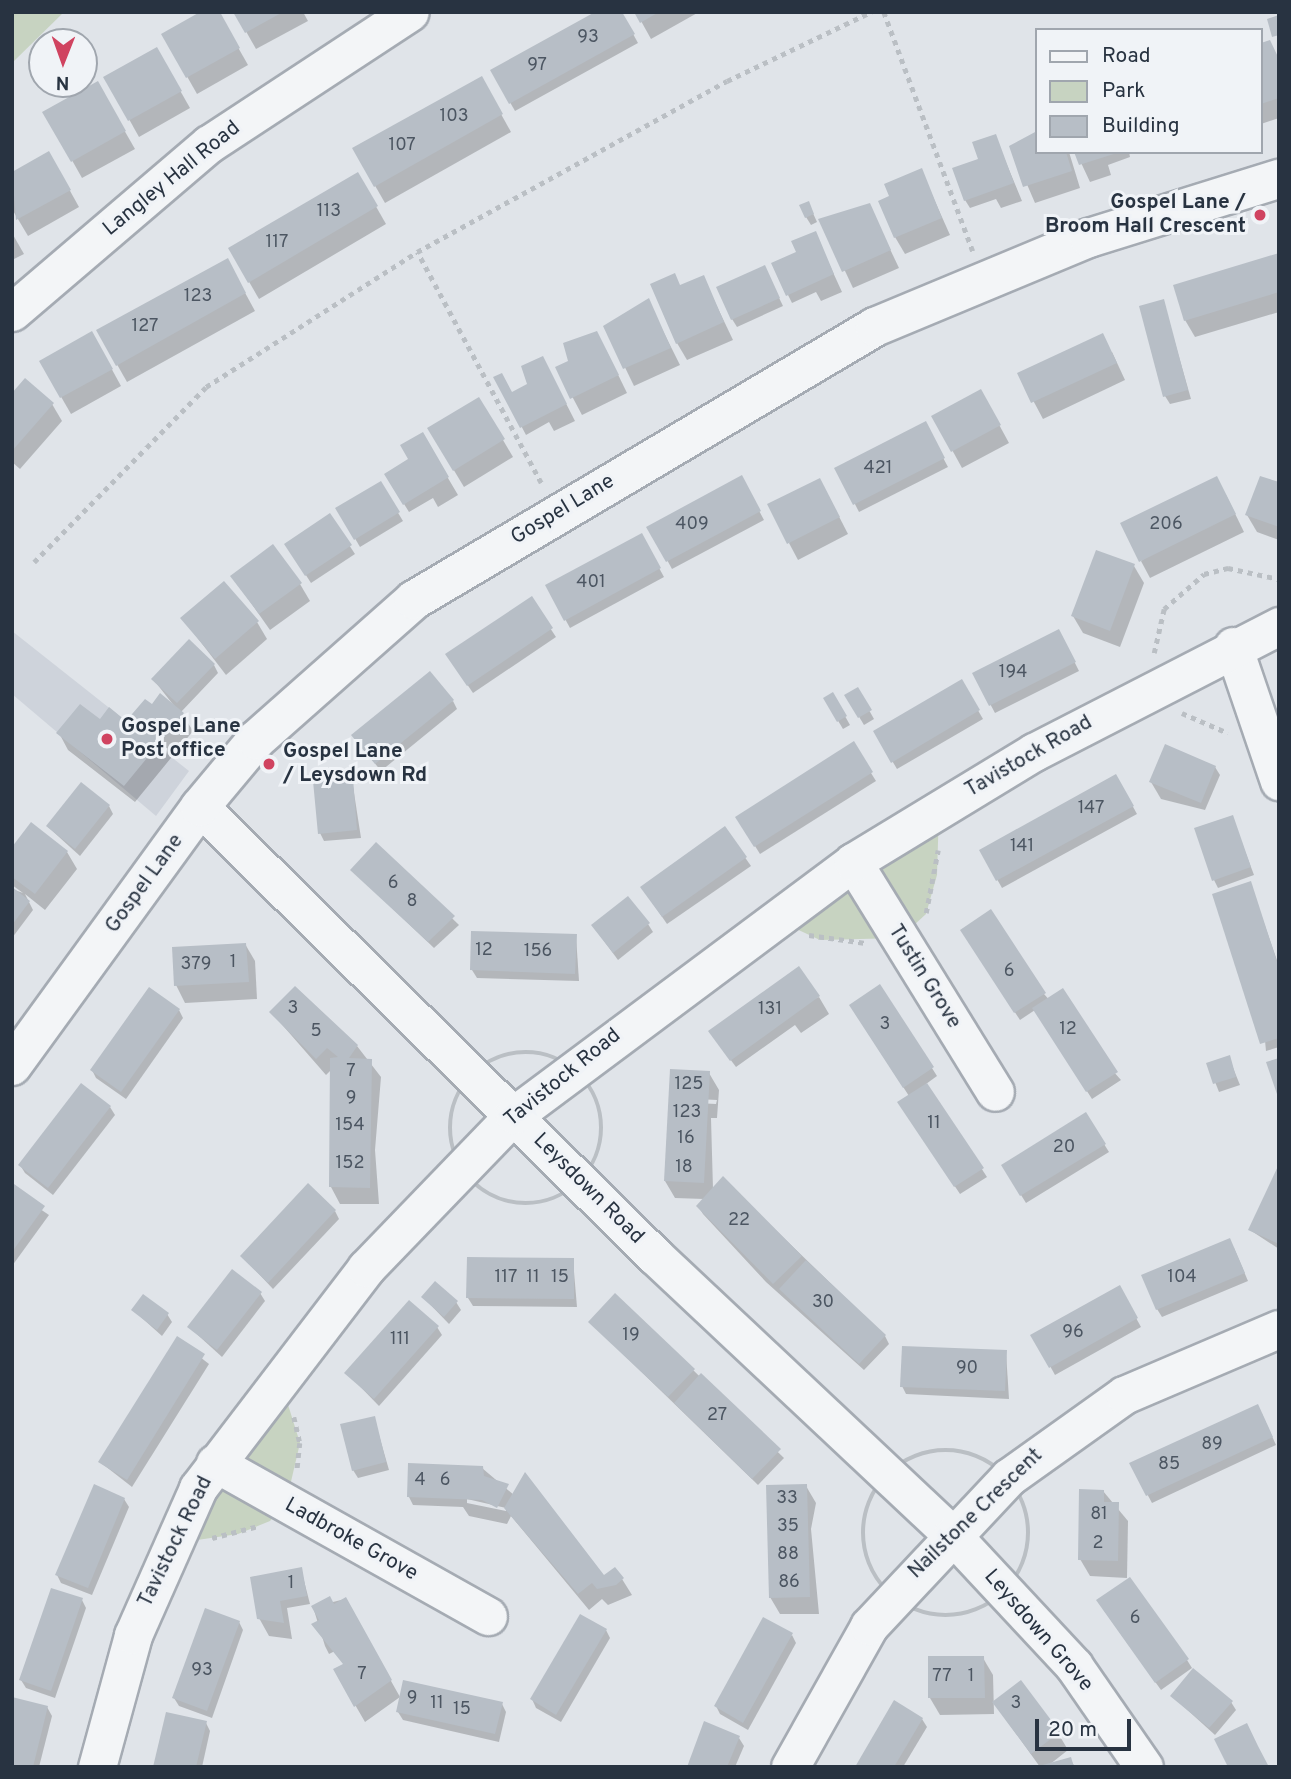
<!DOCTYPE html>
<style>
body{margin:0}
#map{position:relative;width:1291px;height:1779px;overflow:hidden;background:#e0e4e9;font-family:Overpass,sans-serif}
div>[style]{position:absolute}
.built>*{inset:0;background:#ced3db}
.green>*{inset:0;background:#c7d3c1}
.shadow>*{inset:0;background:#0003}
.building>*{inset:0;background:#b7bec6}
.path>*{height:4.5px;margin-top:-2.25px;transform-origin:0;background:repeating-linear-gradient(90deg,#babfc4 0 5px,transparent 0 10px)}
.path>.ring{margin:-2.25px;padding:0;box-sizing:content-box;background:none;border:4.5px solid #babfc4;border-radius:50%}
.roads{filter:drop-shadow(2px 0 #a5abb3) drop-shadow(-2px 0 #a5abb3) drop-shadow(0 2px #a5abb3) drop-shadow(0 -2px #a5abb3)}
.minor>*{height:37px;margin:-18.5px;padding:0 18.5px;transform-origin:18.5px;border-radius:18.5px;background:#f3f5f7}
.tertiary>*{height:38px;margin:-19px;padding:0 19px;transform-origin:19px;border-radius:19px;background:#f3f5f7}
.dots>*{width:19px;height:19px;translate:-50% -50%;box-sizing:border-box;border:4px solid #f0f3f7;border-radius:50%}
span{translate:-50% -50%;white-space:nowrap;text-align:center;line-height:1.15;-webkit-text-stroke:6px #f0f3f7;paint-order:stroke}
.number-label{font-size:18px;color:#4c5662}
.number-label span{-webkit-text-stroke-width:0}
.street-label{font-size:21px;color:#283341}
.poi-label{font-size:21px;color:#283341;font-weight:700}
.right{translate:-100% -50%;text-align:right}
.left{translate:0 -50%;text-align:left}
.frame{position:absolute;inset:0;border:14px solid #283341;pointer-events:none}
.legend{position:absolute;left:1035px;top:28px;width:228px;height:126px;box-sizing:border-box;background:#f0f3f7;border:2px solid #a0a6ae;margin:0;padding:9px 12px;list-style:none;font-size:21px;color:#283341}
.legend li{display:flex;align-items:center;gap:14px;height:35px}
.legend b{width:35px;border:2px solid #a0a6ae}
.north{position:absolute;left:28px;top:28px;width:70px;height:70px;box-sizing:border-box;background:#f0f3f7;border:2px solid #a0a6ae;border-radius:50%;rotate:181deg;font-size:19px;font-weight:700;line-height:28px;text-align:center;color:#283341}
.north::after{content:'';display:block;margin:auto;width:24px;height:32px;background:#d04360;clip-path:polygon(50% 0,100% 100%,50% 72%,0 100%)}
.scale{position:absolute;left:1035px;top:1719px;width:96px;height:32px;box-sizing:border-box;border:4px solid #283341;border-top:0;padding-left:9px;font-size:21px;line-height:24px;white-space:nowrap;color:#283341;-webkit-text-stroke:5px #f0f3f7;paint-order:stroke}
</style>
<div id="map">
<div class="built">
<div style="clip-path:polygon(12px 631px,189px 771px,156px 816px,12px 694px)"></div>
</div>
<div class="green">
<div style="clip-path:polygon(12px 12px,64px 12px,12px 63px)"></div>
<div style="clip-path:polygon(939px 810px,937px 875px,926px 914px,900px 938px,820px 940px,775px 919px)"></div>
<div style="clip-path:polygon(279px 1376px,300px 1443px,286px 1503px,270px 1521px,238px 1534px,170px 1544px)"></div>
</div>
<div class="shadow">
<div style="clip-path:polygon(218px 12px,248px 65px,197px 94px,163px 34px)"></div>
<div style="clip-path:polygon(235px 12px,303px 12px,308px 21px,256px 49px)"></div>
<div style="clip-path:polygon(621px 12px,638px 43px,515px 111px,492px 71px)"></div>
<div style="clip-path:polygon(636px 12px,699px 12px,651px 39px)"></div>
<div style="clip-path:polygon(1261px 45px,1279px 59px,1279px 118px,1261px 124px)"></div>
<div style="clip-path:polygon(157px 50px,190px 108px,139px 137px,106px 78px)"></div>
<div style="clip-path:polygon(481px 78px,511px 132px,385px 203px,354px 149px)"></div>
<div style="clip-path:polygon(97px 83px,135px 149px,82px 178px,45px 112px)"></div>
<div style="clip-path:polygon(1037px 135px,1037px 152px,1069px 152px,1080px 188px,1035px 203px,1011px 147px)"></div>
<div style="clip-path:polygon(995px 136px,1022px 201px,1001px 208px,996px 199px,970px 208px,965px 200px,977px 161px)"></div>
<div style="clip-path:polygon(1076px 152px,1129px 152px,1130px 157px,1108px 165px,1111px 175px,1090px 182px)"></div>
<div style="clip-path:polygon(49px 153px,79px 207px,28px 236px,12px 209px,12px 174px)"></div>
<div style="clip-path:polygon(921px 170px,950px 235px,905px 254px,895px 237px,892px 197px)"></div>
<div style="clip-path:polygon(358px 175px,386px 224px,259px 299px,230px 249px)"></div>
<div style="clip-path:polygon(869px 205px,899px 268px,853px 288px,821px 220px)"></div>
<div style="clip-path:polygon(812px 211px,817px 222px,811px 225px,806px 217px)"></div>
<div style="clip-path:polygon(12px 233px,24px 254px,12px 260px)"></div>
<div style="clip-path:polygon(815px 233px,842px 292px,821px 301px,816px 292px,792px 303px,788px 295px,795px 254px)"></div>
<div style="clip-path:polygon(1279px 255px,1279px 312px,1195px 337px,1185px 320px)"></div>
<div style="clip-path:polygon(768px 275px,783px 306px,737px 327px,732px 319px)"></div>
<div style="clip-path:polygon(703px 277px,733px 340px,687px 360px,677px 343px,681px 287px)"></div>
<div style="clip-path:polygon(237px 278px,255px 311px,127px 382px,98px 331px)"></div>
<div style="clip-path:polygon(648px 301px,680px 365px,634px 386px,605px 326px)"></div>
<div style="clip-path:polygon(1163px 301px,1191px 399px,1170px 404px,1165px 396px)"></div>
<div style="clip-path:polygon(92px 333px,121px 386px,71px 414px,41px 362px)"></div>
<div style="clip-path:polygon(606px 350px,627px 393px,582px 415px,557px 368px)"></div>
<div style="clip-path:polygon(1112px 352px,1125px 380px,1043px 419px,1019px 374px)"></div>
<div style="clip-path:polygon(552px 376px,575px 421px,554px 431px,549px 422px,526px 435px,496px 378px,511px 395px)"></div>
<div style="clip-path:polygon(12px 396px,52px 404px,62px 421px,20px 469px,12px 462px)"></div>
<div style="clip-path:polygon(479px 399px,513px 457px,464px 487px,429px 429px)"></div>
<div style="clip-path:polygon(990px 408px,1009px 443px,962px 468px,934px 417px)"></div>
<div style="clip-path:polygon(925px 424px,948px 467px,859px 512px,837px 469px)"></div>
<div style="clip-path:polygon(422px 434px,458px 495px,438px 507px,433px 498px,409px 512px,386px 475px,410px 460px)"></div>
<div style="clip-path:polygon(741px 477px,764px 520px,672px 569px,649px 527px)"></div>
<div style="clip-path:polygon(380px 483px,403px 521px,360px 547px,338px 509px)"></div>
<div style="clip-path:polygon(1279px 485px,1279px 540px,1257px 532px,1247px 515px)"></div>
<div style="clip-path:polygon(1226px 495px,1244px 532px,1150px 578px,1141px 561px)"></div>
<div style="clip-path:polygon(829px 497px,848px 534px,798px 560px,789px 543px)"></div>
<div style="clip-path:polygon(330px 516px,355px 554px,311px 583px,291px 552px)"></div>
<div style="clip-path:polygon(641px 535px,664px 577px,570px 628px,547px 586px)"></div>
<div style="clip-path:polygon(1134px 566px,1144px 583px,1120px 647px,1083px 633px,1073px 616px)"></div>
<div style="clip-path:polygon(232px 576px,300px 584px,310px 601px,270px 630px)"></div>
<div style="clip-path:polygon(531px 599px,556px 637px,473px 693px,452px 662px)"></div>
<div style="clip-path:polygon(183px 619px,257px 622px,267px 639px,226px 675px)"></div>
<div style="clip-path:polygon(1063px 639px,1079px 671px,995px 713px,974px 674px)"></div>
<div style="clip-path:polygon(214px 665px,218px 673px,181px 712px,193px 731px,135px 802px,68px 750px,59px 733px,100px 721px,126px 723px,152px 706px,175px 707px,153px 679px)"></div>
<div style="clip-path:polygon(961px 681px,983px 719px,897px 769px,875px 732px)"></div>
<div style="clip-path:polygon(857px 689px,874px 719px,864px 725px,846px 695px)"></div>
<div style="clip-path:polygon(833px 695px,850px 725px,843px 729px,825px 699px)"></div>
<div style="clip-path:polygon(453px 701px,457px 709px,381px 771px,353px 736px)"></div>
<div style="clip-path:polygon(853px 744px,876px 781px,760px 854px,737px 817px)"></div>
<div style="clip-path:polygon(1215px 767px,1220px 775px,1205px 810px,1161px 799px,1151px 782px)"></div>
<div style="clip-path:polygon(1116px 776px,1137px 814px,1002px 888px,981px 851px)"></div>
<div style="clip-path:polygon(352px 780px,361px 838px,324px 841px,320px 833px)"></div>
<div style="clip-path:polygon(109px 806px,113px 814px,80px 856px,48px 827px)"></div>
<div style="clip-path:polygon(1232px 817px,1254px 875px,1218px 888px,1214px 880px)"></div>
<div style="clip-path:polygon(725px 829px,751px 866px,667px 924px,647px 895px)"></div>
<div style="clip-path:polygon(376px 844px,459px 925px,434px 948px,352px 870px)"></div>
<div style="clip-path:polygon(12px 850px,67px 852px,77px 869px,45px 910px,25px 894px,33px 910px,12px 938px,12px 889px,23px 893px,12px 885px)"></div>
<div style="clip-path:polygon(1250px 883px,1279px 966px,1279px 1047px,1266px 1051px)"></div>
<div style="clip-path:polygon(648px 924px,653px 932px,618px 960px,593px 926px)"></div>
<div style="clip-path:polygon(576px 936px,579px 981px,477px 978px,472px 970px)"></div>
<div style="clip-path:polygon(967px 939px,1044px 994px,1121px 1080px,1092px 1099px,1035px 1010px,1020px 1020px)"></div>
<div style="clip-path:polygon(245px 944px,255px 961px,257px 999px,185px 1003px,176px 985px)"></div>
<div style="clip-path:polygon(880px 986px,937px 1076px,926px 1084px,987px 1177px,960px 1194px,904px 1110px,909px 1096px,855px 1013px)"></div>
<div style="clip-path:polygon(819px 997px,829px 1014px,801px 1033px,795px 1025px,736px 1067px,715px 1039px)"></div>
<div style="clip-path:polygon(179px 1010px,183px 1018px,126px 1099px,96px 1078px,92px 1070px)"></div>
<div style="clip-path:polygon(271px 1012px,357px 1046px,381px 1077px,375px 1150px,379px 1204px,340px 1204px,331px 1187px,332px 1069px,326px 1075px)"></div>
<div style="clip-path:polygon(1229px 1058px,1240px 1085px,1219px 1092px,1208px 1064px)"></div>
<div style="clip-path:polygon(evenodd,671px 1071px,709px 1073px,719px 1090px,717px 1118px,711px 1118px,713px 1189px,723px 1179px,885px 1336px,889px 1344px,864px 1370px,766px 1282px,703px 1214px,698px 1206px,704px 1199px,675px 1198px,665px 1181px,671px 1071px,677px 1098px,717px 1100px,716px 1104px,677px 1102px,677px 1098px)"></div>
<div style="clip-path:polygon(110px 1107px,115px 1115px,53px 1195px,25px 1173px,20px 1165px)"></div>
<div style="clip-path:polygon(1086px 1115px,1109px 1152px,1026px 1203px,1003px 1166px)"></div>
<div style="clip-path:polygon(1279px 1168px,1279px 1249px,1250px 1230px)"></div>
<div style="clip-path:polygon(12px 1190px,49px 1215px,12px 1266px)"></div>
<div style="clip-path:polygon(335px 1211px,339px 1219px,273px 1289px,242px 1256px)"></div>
<div style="clip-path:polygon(1234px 1248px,1248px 1281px,1162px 1317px,1157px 1309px)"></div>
<div style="clip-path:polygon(573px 1260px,577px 1307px,473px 1306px,468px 1298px)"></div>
<div style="clip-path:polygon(1119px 1287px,1141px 1327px,1055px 1375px,1033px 1335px)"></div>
<div style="clip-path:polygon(260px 1293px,265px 1301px,222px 1357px,189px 1327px)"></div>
<div style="clip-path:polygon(423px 1297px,456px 1302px,461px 1310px,449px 1324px)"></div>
<div style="clip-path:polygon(133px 1310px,167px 1314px,172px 1322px,162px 1336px)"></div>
<div style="clip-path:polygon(590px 1322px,693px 1370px,784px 1458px,758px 1485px)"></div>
<div style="clip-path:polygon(437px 1327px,442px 1335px,379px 1406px,347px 1373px)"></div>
<div style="clip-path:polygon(177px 1339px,209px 1364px,132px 1487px,100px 1462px)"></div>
<div style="clip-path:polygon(1006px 1352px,1009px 1399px,906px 1394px,902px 1386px)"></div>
<div style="clip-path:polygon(1262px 1414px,1276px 1445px,1152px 1503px,1131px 1464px)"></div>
<div style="clip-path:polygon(374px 1418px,389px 1470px,358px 1478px,353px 1470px)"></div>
<div style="clip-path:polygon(evenodd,482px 1468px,514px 1495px,526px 1475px,604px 1577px,622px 1579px,632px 1595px,608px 1605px,602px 1599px,589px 1610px,511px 1516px,507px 1524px,469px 1516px,463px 1507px,413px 1505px,409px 1497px,482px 1468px,467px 1499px,506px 1508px,506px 1511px,467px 1503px,467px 1499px)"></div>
<div style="clip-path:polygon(806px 1486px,816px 1503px,811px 1529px,819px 1614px,780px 1614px,770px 1597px)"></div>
<div style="clip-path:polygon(1103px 1491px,1128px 1521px,1127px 1578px,1090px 1576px,1080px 1559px)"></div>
<div style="clip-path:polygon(124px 1499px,129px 1507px,92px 1595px,61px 1583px,57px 1575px)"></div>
<div style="clip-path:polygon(301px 1569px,310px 1604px,287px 1608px,292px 1639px,269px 1636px,259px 1618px)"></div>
<div style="clip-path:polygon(345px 1599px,400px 1697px,365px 1722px,335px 1670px,345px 1664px,337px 1650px,329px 1654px,325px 1646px,313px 1607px)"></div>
<div style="clip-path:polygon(82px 1600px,86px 1608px,55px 1698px,26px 1688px,21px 1680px)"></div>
<div style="clip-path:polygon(1103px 1609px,1187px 1660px,1192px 1668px,1161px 1690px)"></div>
<div style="clip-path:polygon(239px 1622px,243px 1630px,212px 1718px,179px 1706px,174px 1698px)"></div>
<div style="clip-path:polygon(606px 1630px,610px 1638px,561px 1722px,536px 1708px,532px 1699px)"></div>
<div style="clip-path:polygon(792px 1635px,796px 1643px,748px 1730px,720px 1714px,716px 1706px)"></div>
<div style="clip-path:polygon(930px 1658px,983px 1658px,993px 1675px,994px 1714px,940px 1715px,930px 1698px)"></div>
<div style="clip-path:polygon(1172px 1696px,1231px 1702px,1236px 1710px,1215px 1735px)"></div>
<div style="clip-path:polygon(994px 1703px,1058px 1733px,1068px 1750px,1049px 1765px,1070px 1759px,1075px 1767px,1040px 1767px)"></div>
<div style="clip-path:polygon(502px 1704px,506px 1712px,499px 1742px,403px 1720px,398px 1712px)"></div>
<div style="clip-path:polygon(47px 1707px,52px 1716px,39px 1767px,12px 1767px)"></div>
<div style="clip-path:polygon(922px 1719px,927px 1727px,903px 1767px,857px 1767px)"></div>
<div style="clip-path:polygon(206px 1723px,210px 1731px,202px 1767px,155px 1767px)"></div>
<div style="clip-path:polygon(739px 1738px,744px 1746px,735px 1767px,689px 1767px)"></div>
</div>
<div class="building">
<div style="clip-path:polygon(200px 12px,220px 12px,240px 48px,186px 78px,161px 34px)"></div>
<div style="clip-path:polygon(233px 12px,283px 12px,245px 33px)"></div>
<div style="clip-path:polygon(595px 12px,622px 12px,635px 34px,509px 104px,490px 70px)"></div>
<div style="clip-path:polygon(634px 12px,659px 12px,640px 23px)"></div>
<div style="clip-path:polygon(1279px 15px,1279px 35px,1272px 37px,1267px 19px)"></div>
<div style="clip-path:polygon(1270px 40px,1279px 59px,1279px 98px,1261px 104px,1261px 43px)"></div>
<div style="clip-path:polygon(157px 47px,182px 91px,128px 121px,103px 77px)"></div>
<div style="clip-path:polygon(482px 76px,503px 114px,374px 187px,352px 148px)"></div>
<div style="clip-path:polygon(98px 81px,126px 131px,71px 162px,42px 112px)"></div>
<div style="clip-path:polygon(1037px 131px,1037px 152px,1066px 152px,1072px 171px,1023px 187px,1009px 146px)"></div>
<div style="clip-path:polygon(996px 134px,1014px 183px,964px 201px,952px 168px,978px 159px,972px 142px)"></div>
<div style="clip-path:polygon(49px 151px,71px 190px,16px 220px,12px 172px)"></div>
<div style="clip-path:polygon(1074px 152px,1117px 152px,1117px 153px,1079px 165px)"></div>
<div style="clip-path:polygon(922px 168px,942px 218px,894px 238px,878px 201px,889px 196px,884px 184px)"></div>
<div style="clip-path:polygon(358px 172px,378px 206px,248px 283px,228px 248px)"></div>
<div style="clip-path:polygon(809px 201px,814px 214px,805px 218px,799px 205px)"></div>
<div style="clip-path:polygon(870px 203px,891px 250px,842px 272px,818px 219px)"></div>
<div style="clip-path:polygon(816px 231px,834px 274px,786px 296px,771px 263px,796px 252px,791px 241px)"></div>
<div style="clip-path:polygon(1279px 253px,1279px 292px,1184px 321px,1173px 285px)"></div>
<div style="clip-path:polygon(228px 258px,246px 293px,116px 366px,96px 330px)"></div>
<div style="clip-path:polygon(765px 265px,780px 298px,731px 320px,716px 287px)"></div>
<div style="clip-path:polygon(675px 273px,680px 285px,704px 275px,724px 322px,676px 344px,650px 284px)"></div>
<div style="clip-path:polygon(649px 298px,671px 348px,623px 369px,603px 326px)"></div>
<div style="clip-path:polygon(1164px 299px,1188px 390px,1163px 397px,1139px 306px)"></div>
<div style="clip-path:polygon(92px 331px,113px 369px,60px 398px,39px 361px)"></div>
<div style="clip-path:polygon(597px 331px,619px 375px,570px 399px,555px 367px,568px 361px,563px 343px)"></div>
<div style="clip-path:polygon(1103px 333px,1117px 363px,1031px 403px,1017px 373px)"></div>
<div style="clip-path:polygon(543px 356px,567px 404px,520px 428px,493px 377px,502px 373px,512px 392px,527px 384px,521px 366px)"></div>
<div style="clip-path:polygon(25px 378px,54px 403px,12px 451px,12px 393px)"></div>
<div style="clip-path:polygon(981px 389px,1001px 425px,951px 452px,931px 416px)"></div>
<div style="clip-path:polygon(479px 397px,505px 439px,453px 471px,427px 428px)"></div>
<div style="clip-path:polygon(926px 421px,945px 458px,853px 505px,834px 468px)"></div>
<div style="clip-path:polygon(423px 432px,449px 477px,403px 505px,384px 474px,408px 459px,400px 445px)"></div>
<div style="clip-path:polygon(742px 475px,761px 511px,666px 562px,646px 527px)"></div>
<div style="clip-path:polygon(1217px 476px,1236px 514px,1139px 562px,1120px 523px)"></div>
<div style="clip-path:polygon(1260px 476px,1279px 482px,1279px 527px,1245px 515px)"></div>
<div style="clip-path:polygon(820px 478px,840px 517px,787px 544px,767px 504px)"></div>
<div style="clip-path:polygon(381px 481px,400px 512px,354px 540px,335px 508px)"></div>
<div style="clip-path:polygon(330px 513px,352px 545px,305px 576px,284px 544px)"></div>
<div style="clip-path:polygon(642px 533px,661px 568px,564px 621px,545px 585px)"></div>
<div style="clip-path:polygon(273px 544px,302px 583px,259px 614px,230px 576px)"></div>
<div style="clip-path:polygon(1096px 550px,1135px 564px,1110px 631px,1071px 616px)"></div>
<div style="clip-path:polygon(224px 581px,259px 621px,215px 659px,180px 618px)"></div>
<div style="clip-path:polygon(532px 596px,553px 628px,467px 686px,445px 654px)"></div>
<div style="clip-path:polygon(1059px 629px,1076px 662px,989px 706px,972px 673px)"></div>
<div style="clip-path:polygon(189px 639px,215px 664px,177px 703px,151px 679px)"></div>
<div style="clip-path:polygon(430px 671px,454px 700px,375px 764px,351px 735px)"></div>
<div style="clip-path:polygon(962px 679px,980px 710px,891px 763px,873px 731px)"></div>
<div style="clip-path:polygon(858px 687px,872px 710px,858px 718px,844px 695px)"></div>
<div style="clip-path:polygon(833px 692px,847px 716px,837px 722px,823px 698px)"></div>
<div style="clip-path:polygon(160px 693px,184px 713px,124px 786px,56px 733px,80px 704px,100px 719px,109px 707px,126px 721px,145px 699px,152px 704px)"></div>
<div style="clip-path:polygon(854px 741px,873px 772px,754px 847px,735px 817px)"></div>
<div style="clip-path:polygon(1165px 744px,1216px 766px,1201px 803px,1149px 782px)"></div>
<div style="clip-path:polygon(1116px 774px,1134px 806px,996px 881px,979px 850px)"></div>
<div style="clip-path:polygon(353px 778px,357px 830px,318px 834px,313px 781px)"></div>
<div style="clip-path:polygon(81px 782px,110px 805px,75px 849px,46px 826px)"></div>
<div style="clip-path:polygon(1233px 815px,1251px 867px,1212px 881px,1194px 828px)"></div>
<div style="clip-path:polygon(31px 822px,68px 851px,35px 894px,12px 877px,12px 847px)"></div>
<div style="clip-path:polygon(725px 826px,747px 857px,662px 917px,640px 887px)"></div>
<div style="clip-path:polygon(376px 842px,455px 916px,428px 942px,350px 870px)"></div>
<div style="clip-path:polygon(1251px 881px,1279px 968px,1279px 1038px,1260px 1044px,1212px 894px)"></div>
<div style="clip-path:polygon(12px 887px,30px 901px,12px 925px)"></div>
<div style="clip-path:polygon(628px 896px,650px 923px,613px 953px,591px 925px)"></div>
<div style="clip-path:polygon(991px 909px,1046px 993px,1014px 1013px,960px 930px)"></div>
<div style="clip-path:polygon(471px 931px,577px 934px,575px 974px,470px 970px)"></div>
<div style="clip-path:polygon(246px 943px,249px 982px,174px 986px,172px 947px)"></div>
<div style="clip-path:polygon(799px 966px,820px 996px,730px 1061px,708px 1031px)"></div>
<div style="clip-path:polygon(880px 984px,934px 1067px,903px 1088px,849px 1005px)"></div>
<div style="clip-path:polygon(295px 986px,358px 1045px,349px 1058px,372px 1059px,370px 1188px,329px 1187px,330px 1058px,338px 1057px,327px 1048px,316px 1059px,269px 1012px)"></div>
<div style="clip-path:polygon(149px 987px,180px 1009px,121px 1092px,90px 1070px)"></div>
<div style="clip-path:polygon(1063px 988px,1118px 1072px,1086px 1092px,1032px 1008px)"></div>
<div style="clip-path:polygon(1230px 1055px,1236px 1077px,1213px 1084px,1206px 1063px)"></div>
<div style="clip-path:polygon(1279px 1058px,1279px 1096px,1278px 1097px,1266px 1062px)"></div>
<div style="clip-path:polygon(670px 1069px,710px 1071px,704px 1183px,664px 1181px)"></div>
<div style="clip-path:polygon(81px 1083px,111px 1106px,48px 1188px,18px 1165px)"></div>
<div style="clip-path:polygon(927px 1083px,984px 1168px,954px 1187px,897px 1102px)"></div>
<div style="clip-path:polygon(1086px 1112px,1106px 1144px,1020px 1196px,1001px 1165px)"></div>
<div style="clip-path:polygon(1279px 1164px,1279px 1244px,1248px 1230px)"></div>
<div style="clip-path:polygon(723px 1176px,802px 1256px,773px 1284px,696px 1206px)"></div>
<div style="clip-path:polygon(308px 1183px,336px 1210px,268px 1283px,240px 1256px)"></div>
<div style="clip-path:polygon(14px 1184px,45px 1206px,12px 1252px,12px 1187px)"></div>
<div style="clip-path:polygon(1230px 1238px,1245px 1273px,1156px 1310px,1141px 1275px)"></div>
<div style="clip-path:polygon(467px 1257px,574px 1258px,574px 1299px,466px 1298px)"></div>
<div style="clip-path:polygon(806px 1260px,886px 1335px,859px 1364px,779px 1289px)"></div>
<div style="clip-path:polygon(232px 1269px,262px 1292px,217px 1350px,187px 1327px)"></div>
<div style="clip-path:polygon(435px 1281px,458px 1301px,444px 1317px,421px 1297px)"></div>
<div style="clip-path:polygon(1120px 1285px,1138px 1318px,1049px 1368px,1030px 1335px)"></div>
<div style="clip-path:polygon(615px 1293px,695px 1369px,668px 1397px,588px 1322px)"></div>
<div style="clip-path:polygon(143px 1294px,169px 1313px,157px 1330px,131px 1310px)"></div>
<div style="clip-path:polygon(409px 1300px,439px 1326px,374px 1399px,344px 1373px)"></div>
<div style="clip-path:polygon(177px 1336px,205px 1354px,127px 1480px,98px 1462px)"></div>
<div style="clip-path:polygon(902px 1346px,1007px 1350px,1005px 1391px,900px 1387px)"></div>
<div style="clip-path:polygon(701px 1373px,781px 1449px,752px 1479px,674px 1403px)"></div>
<div style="clip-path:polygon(1258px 1404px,1273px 1437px,1146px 1496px,1129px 1463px)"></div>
<div style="clip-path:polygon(375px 1416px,386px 1462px,352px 1471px,340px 1424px)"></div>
<div style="clip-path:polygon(408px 1463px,483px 1466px,484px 1476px,509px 1484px,497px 1508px,482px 1500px,407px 1497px)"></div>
<div style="clip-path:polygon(525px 1472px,604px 1575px,615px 1567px,624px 1578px,616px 1585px,597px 1589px,592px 1583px,578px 1594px,504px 1508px)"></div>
<div style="clip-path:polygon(94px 1484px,125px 1498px,88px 1588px,55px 1575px)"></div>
<div style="clip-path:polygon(807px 1484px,810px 1597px,769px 1598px,766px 1485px)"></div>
<div style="clip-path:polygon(1079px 1489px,1104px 1490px,1104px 1502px,1119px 1502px,1118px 1561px,1078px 1560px)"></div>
<div style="clip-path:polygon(302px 1567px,307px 1596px,280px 1601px,284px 1623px,257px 1619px,250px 1577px)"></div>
<div style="clip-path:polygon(1130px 1577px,1189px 1659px,1155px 1683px,1096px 1600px)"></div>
<div style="clip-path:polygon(51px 1588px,83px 1598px,51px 1691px,19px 1680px)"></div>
<div style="clip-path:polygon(330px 1596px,334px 1604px,346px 1597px,392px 1680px,354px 1707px,333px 1669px,343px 1664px,311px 1624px,319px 1620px,311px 1606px)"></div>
<div style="clip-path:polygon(205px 1608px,240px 1621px,207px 1711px,172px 1698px)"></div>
<div style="clip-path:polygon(580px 1614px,607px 1629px,556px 1715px,530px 1699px)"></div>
<div style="clip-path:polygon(763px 1617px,793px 1633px,743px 1723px,714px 1706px)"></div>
<div style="clip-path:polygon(928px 1656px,984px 1656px,985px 1698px,928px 1698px)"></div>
<div style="clip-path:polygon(1193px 1668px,1233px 1701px,1209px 1728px,1170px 1696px)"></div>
<div style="clip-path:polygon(403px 1680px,503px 1702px,495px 1734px,396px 1712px)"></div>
<div style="clip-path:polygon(1021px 1680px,1060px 1732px,1031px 1754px,992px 1702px)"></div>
<div style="clip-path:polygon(12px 1697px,48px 1706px,33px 1767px,12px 1767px)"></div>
<div style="clip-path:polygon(894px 1700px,923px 1718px,910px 1740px,894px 1767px,855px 1767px)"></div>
<div style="clip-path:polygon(166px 1712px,207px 1721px,196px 1767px,153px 1767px)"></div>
<div style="clip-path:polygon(704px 1721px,740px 1736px,727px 1767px,687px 1767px)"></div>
<div style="clip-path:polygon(1247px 1723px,1258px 1746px,1269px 1767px,1228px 1767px,1214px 1739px)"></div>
<div style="clip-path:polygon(1071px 1757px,1074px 1767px,1039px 1767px,1039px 1766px)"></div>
</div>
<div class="path">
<div style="left:884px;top:12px;width:255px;rotate:69.6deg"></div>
<div style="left:541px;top:483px;width:262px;rotate:-118.2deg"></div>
<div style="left:417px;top:252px;width:354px;rotate:-28.9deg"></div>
<div style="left:727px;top:81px;width:160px;rotate:-25.6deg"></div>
<div style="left:34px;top:562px;width:245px;rotate:-45.5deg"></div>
<div style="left:206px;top:387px;width:250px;rotate:-32.6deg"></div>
<div style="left:1154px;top:653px;width:45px;rotate:-77.2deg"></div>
<div style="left:1164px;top:609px;width:53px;rotate:-41.2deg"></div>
<div style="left:1204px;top:574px;width:25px;rotate:-14deg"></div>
<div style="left:1228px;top:568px;width:52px;rotate:12.2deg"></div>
<div style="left:1182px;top:713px;width:50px;rotate:23.5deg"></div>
<div style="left:926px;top:913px;width:64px;rotate:-79.2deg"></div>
<div style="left:809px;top:935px;width:57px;rotate:8.1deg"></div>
<div class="ring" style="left:450px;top:1052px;width:147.5px;height:147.5px"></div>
<div style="left:294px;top:1417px;width:27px;rotate:77deg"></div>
<div style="left:300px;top:1443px;width:28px;rotate:96deg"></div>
<div class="ring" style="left:863px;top:1450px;width:161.5px;height:161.5px"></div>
<div style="left:212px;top:1538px;width:48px;rotate:-14.6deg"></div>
</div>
<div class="roads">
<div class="minor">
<div style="left:12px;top:312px;width:259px;rotate:-40.5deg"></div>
<div style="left:209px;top:144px;width:240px;rotate:-33.3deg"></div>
<div style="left:1233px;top:646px;width:143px;rotate:71.2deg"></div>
<div style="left:200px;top:807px;width:639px;rotate:44.62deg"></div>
<div style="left:655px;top:1256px;width:407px;rotate:43.2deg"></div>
<div style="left:952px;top:1535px;width:179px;rotate:47deg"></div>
<div style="left:1074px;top:1666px;width:123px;rotate:55.3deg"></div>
<div style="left:853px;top:862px;width:270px;rotate:58.3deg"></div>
<div style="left:215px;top:1463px;width:313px;rotate:29.3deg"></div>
<div style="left:97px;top:1767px;width:137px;rotate:-74.7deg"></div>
<div style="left:133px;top:1635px;width:161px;rotate:-66.1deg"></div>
<div style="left:198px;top:1488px;width:277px;rotate:-52.6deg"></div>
<div style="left:366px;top:1268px;width:213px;rotate:-46deg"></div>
<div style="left:514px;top:1115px;width:423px;rotate:-36.7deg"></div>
<div style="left:853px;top:862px;width:212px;rotate:-31.3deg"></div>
<div style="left:1034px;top:752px;width:276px;rotate:-27.2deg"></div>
<div style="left:790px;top:1767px;width:162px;rotate:-60.7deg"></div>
<div style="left:869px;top:1626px;width:204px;rotate:-46.8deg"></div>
<div style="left:1009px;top:1477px;width:141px;rotate:-35.5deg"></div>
<div style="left:1124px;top:1395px;width:168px;rotate:-23.1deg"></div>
</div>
<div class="tertiary">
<div style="left:12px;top:1066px;width:320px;rotate:-54deg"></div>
<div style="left:200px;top:807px;width:87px;rotate:-50.1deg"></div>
<div style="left:256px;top:740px;width:211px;rotate:-41.5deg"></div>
<div style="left:414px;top:600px;width:536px;rotate:-30.63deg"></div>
<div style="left:875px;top:327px;width:232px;rotate:-22.6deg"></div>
<div style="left:1089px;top:238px;width:199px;rotate:-17.3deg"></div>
</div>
</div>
<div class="dots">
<div style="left:1260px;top:215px;background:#d04360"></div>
<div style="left:107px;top:739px;background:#d04360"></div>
<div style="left:269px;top:764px;background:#d04360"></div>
</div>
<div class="number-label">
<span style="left:588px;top:38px">93</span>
<span style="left:537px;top:66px">97</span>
<span style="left:454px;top:117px">103</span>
<span style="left:402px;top:146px">107</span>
<span style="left:329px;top:212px">113</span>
<span style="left:277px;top:243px">117</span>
<span style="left:198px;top:297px">123</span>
<span style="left:145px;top:327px">127</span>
<span style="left:878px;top:469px">421</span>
<span style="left:692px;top:525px">409</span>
<span style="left:1166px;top:525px">206</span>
<span style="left:591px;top:583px">401</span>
<span style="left:1013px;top:673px">194</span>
<span style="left:1091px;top:809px">147</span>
<span style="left:1022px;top:847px">141</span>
<span style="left:393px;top:884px">6</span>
<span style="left:412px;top:902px">8</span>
<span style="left:484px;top:951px">12</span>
<span style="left:538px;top:952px">156</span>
<span style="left:233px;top:963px">1</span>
<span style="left:196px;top:965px">379</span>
<span style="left:1009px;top:972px">6</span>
<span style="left:293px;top:1009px">3</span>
<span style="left:770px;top:1010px">131</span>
<span style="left:885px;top:1025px">3</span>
<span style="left:1068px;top:1030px">12</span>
<span style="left:316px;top:1032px">5</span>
<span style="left:351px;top:1072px">7</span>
<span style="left:689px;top:1085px">125</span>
<span style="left:351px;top:1099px">9</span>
<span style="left:687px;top:1113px">123</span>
<span style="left:934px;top:1124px">11</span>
<span style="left:350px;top:1126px">154</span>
<span style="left:686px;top:1139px">16</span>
<span style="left:1064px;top:1148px">20</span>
<span style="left:350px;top:1164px">152</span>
<span style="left:684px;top:1168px">18</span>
<span style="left:739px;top:1221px">22</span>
<span style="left:506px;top:1278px">117</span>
<span style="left:533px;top:1278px">11</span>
<span style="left:560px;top:1278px">15</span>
<span style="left:1182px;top:1278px">104</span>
<span style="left:823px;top:1303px">30</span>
<span style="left:1073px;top:1333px">96</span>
<span style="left:631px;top:1336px">19</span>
<span style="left:400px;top:1340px">111</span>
<span style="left:967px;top:1369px">90</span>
<span style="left:717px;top:1416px">27</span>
<span style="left:1212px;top:1445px">89</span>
<span style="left:1169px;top:1465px">85</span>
<span style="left:420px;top:1481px">4</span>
<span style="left:445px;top:1481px">6</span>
<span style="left:787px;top:1499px">33</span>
<span style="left:1099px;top:1515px">81</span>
<span style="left:788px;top:1527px">35</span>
<span style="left:1098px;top:1544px">2</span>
<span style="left:788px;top:1555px">88</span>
<span style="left:789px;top:1583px">86</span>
<span style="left:291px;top:1584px">1</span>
<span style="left:1135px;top:1619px">6</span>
<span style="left:202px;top:1671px">93</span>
<span style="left:362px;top:1675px">7</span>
<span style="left:942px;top:1677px">77</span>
<span style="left:971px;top:1677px">1</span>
<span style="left:412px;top:1699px">9</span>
<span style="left:437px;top:1704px">11</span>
<span style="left:1016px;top:1704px">3</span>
<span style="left:462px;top:1710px">15</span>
</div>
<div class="street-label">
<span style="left:172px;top:179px;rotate:-39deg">Langley Hall Road</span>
<span style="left:563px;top:510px;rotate:-31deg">Gospel Lane</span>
<span style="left:1029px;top:757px;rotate:-30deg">Tavistock Road</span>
<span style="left:145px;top:884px;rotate:-54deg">Gospel Lane</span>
<span style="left:924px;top:977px;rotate:58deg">Tustin Grove</span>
<span style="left:563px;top:1078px;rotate:-39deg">Tavistock Road</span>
<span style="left:588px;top:1189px;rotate:45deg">Leysdown Road</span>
<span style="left:976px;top:1514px;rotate:-44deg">Nailstone Crescent</span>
<span style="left:351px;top:1540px;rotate:29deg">Ladbroke Grove</span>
<span style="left:176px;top:1542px;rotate:-64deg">Tavistock Road</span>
<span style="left:1038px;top:1631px;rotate:49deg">Leysdown Grove</span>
</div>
<div class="poi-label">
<span class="right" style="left:1246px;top:215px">Gospel Lane /<br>Broom Hall Crescent</span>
<span class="left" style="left:121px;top:739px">Gospel Lane<br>Post office</span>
<span class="left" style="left:283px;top:764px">Gospel Lane<br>/ Leysdown Rd</span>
</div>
<div class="frame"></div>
<ul class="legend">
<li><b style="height:9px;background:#f3f5f7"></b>Road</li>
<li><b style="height:19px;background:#c7d3c1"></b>Park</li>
<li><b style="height:19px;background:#b7bec6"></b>Building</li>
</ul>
<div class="north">N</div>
<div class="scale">20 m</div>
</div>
